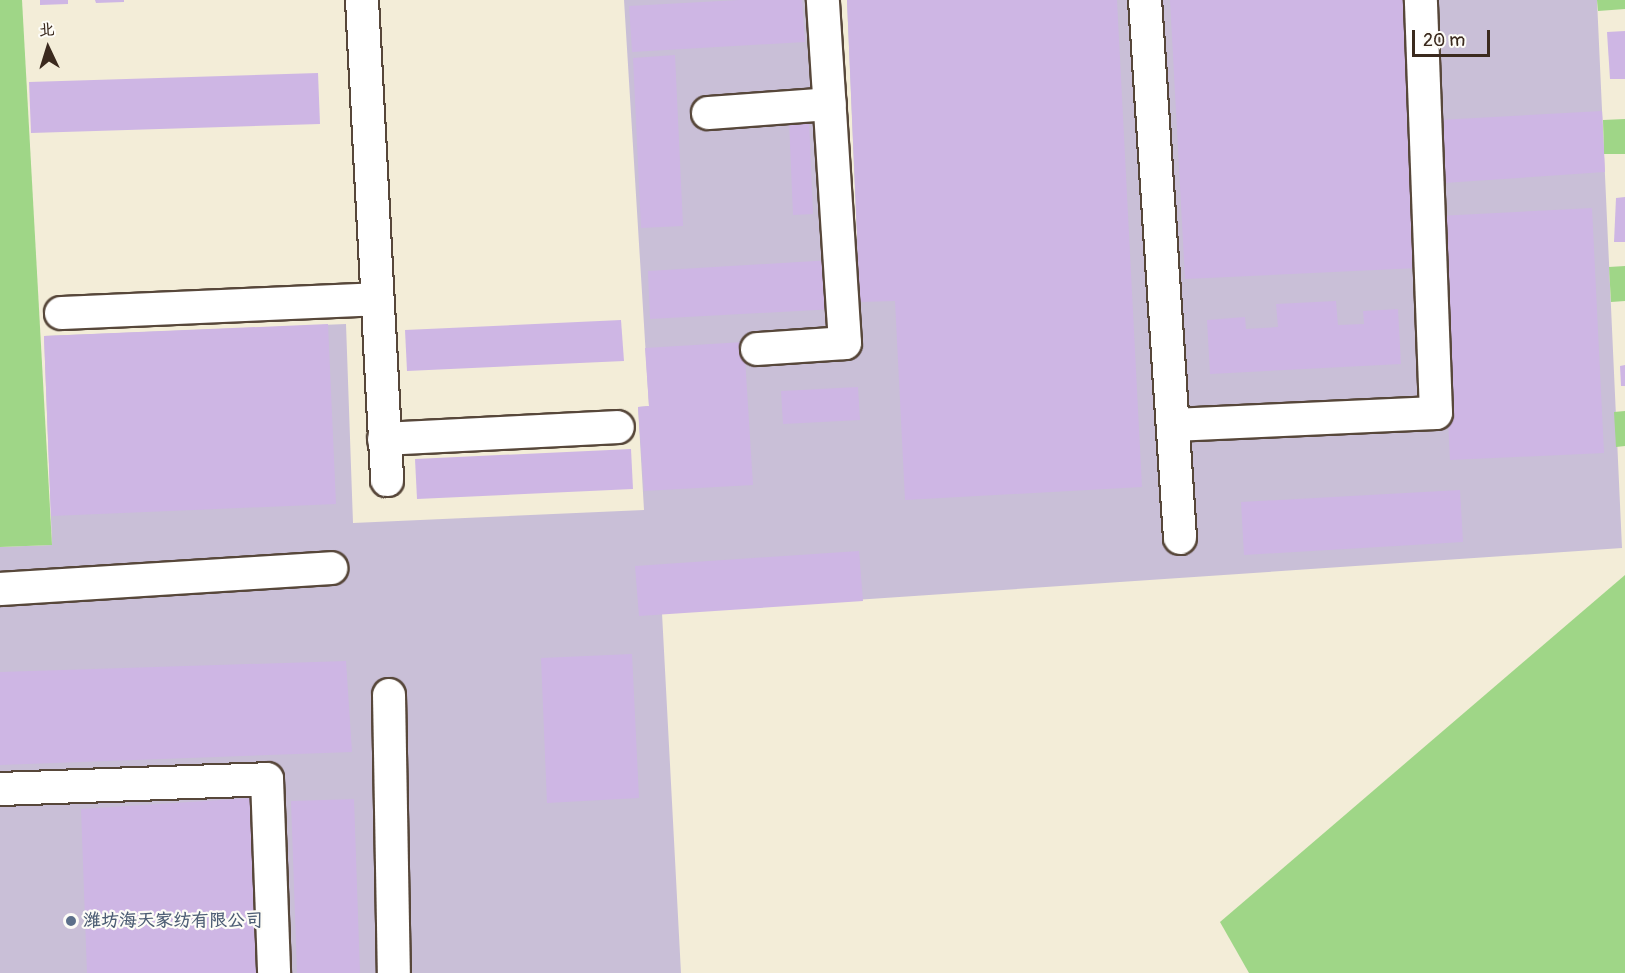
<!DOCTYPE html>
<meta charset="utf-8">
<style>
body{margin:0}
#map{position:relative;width:1625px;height:973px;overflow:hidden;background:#f3edd8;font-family:Pangolin,"LXGW WenKai TC",sans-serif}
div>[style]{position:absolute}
.industrial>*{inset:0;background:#c9bfd7}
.green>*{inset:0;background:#9fd687}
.building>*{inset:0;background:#ceb6e4}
.roads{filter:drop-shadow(2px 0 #57473a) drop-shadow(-2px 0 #57473a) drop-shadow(0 2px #57473a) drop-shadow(0 -2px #57473a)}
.minor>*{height:32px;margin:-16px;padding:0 16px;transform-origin:16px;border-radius:16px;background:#fff}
.dots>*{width:16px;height:16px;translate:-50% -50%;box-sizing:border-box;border:3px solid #fdfcf7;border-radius:50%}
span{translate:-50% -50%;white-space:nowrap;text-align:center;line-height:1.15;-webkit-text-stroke:4.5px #fdfcf7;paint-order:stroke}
.service-label{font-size:18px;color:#4e5e75;font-weight:700}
.left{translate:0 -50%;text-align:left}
.north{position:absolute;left:18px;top:18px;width:60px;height:60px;-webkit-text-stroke:4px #fdfcf7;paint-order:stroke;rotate:356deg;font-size:16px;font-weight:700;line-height:24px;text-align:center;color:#3b2a1e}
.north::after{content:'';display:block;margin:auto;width:21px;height:27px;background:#3b2a1e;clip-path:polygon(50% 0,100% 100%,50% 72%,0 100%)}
.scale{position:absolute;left:1412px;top:30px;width:78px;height:27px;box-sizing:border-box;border:3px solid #3b2a1e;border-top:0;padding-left:8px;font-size:18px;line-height:21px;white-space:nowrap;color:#3b2a1e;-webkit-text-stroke:4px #fdfcf7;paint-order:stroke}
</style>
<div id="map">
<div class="industrial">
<div style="clip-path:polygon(624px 0,810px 0,825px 239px,857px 239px,847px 0,1597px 0,1622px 548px,662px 613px,681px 973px,0 973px,0 547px,52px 545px,44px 336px,346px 324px,353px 523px,644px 510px,638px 407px,649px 406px)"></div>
</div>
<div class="green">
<div style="clip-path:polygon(0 0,22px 0,52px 545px,0 547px)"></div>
<div style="clip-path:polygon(1597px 0,1625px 0,1625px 9px,1598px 11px)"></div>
<div style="clip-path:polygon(1625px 119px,1625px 154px,1604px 154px,1603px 120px)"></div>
<div style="clip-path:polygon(1625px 266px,1625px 301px,1611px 302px,1609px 267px)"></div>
<div style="clip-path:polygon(1625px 411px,1625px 446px,1616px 447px,1614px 412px)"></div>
<div style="clip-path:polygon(1625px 575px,1625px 973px,1249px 973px,1220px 922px)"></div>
</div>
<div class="building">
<div style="clip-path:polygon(40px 0,68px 0,68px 4px,40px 5px)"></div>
<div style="clip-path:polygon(95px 0,124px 0,124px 2px,96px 3px)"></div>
<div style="clip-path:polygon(739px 0,802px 0,805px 42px,632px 52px,629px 6px)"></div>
<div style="clip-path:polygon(847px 0,1117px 0,1142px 487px,905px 500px,895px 301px,860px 302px)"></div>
<div style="clip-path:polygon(1170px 0,1406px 0,1418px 268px,1185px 279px)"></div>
<div style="clip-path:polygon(1625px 31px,1625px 79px,1610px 79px,1607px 32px)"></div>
<div style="clip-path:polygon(675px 55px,683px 226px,641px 228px,633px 58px)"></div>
<div style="clip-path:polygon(318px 73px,320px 124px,31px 133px,29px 82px)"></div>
<div style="clip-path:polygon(1602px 111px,1605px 172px,1444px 183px,1439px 120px)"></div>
<div style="clip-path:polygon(809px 119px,813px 214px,793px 215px,789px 120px)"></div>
<div style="clip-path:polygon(1625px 197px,1625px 242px,1614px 242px,1616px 198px)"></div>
<div style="clip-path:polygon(1592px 208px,1604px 453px,1450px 460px,1438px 216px)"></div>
<div style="clip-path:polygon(832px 260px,835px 309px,650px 319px,648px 271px)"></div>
<div style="clip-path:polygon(1336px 301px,1338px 325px,1364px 324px,1363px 311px,1398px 309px,1401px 364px,1210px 374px,1207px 320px,1245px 317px,1246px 329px,1278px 327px,1276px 304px)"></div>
<div style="clip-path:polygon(621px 320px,624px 361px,407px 371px,405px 330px)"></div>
<div style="clip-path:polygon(328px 324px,336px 504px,51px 516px,44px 336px)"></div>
<div style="clip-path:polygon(744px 342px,753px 485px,644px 491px,638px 407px,649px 406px,645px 348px)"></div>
<div style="clip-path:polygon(1625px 365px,1625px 386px,1621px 386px,1620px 366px)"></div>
<div style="clip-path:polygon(858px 387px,860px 420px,783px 424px,781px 391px)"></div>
<div style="clip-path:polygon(631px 449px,633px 489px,417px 499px,415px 459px)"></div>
<div style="clip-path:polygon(1460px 490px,1463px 542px,1244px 555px,1241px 502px)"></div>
<div style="clip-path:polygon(859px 551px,863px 601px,639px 616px,635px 566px)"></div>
<div style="clip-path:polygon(632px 654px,639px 798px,547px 803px,541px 658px)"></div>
<div style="clip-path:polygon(346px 661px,352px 752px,0 765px,0 672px)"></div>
<div style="clip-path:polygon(252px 798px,256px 973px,87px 973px,81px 809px)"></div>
<div style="clip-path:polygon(354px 799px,360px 973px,297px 973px,291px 801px)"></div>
</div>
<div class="roads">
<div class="minor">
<div style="left:362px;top:0;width:481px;rotate:87deg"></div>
<div style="left:1145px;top:0;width:539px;rotate:86.28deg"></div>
<div style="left:708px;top:113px;width:122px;rotate:-4.2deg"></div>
<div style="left:61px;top:313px;width:316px;rotate:-2.5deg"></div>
<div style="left:757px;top:349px;width:88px;rotate:-3.9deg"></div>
<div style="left:845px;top:343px;width:344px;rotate:-93.7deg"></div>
<div style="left:1173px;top:425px;width:263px;rotate:-2.6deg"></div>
<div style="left:1436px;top:413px;width:413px;rotate:-92.1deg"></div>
<div style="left:384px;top:439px;width:234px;rotate:-2.9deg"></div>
<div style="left:0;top:589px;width:332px;rotate:-3.6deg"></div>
<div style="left:389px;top:695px;width:278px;rotate:89deg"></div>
<div style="left:0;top:789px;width:267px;rotate:-2.1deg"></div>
<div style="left:267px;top:779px;width:194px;rotate:87.9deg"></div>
</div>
</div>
<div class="dots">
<div style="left:71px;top:921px;background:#5c6f8a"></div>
</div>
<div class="service-label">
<span class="left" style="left:83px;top:921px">潍坊海天家纺有限公司</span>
</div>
<div class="north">北</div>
<div class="scale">20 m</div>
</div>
